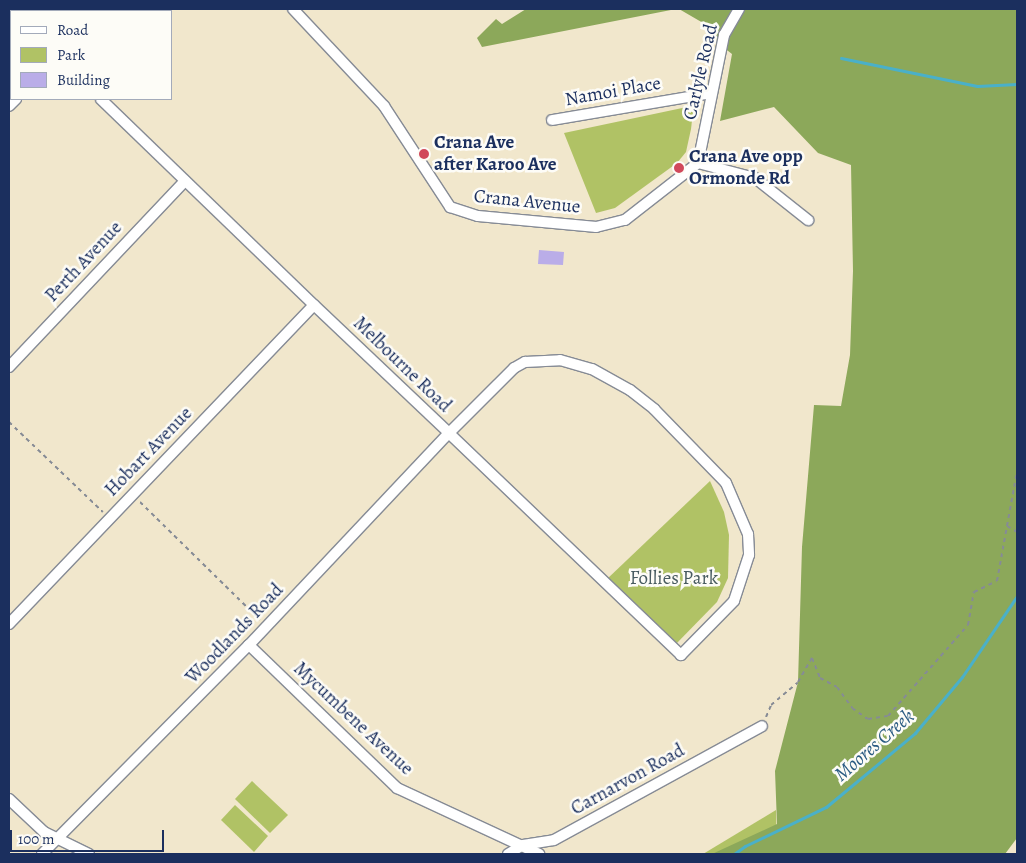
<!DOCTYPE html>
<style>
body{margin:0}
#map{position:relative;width:1026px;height:863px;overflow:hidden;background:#f1e7cc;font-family:Alegreya,serif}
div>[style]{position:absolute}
.green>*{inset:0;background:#b0c265}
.forest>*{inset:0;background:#8ca85a}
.stream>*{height:3px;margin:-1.5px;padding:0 1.5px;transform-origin:1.5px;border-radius:1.5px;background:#4ab0c9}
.building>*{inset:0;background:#baade8}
.path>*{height:2px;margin-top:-1px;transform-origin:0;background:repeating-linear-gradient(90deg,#868b95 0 4px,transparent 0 8px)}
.roads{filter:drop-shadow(1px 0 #868b95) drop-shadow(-1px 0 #868b95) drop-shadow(0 1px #868b95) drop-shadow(0 -1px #868b95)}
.street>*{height:10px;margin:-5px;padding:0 5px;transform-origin:5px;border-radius:5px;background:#fff}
.dots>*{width:14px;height:14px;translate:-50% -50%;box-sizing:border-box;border:2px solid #fdfcf7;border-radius:50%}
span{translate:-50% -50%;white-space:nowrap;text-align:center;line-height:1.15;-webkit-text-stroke:5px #fdfcf7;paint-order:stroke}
.street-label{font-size:19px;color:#1b2f5e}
.poi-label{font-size:19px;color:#1b2f5e;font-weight:700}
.left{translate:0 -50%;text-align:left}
.park-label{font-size:19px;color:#485b60}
.water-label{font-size:20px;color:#2b5c83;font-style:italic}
.frame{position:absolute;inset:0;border:10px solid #1b2f5e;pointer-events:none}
.legend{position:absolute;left:10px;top:10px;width:162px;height:90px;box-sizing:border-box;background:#fdfcf7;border:1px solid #a3aaba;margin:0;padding:6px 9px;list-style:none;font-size:15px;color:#1b2f5e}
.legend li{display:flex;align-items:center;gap:10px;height:25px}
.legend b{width:25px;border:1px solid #a3aaba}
.scale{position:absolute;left:10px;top:830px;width:154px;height:22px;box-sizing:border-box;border:2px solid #1b2f5e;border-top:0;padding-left:6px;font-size:15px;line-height:18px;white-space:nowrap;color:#1b2f5e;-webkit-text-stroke:4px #fdfcf7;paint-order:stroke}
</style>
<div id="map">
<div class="green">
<div style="clip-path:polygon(687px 107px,693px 112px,691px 129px,686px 152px,677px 163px,615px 208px,596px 213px,564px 133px)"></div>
<div style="clip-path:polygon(710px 481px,724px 512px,729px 535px,728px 578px,717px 602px,675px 645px,606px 580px)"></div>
<div style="clip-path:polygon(252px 781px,288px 815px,270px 833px,235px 799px)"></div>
<div style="clip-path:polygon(235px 805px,268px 836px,254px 852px,221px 820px)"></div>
<div style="clip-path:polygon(776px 810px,777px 854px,703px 854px)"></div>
</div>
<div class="forest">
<div style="clip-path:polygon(526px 9px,676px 9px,482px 47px,477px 38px,496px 19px,502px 24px)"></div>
<div style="clip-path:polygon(679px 9px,1017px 9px,1017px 838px,1005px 854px,712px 854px,777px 824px,775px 771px,798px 682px,802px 547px,814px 405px,841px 406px,850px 355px,853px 271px,851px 165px,818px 153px,774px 107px,720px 121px,732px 54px,719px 44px,710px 27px)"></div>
</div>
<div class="stream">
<div style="left:841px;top:58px;width:139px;rotate:11.6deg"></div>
<div style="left:977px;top:86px;width:40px;rotate:-2.9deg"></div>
<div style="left:734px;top:854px;width:14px;rotate:-36deg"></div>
<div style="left:745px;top:846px;width:90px;rotate:-25.7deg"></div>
<div style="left:826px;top:807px;width:116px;rotate:-39.7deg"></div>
<div style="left:915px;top:733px;width:73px;rotate:-50deg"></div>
<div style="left:962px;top:677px;width:98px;rotate:-55.8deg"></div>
</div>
<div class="building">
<div style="clip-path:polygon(539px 250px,564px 252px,563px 265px,538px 264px)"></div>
</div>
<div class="path">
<div style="left:9px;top:422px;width:130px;rotate:43.8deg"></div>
<div style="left:140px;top:502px;width:168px;rotate:44.5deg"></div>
<div style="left:1007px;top:526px;width:12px;rotate:31deg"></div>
<div style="left:766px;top:717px;width:13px;rotate:-67deg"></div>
<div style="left:771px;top:705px;width:35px;rotate:-40deg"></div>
<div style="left:798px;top:682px;width:28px;rotate:-60deg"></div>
<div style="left:812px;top:658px;width:22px;rotate:68deg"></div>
<div style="left:820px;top:678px;width:19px;rotate:28deg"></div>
<div style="left:837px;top:687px;width:26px;rotate:54deg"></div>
<div style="left:852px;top:708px;width:19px;rotate:35deg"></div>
<div style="left:868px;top:719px;width:20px;rotate:-9deg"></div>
<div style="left:888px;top:716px;width:121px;rotate:-48.7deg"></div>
<div style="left:968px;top:625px;width:34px;rotate:-80deg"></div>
<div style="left:974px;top:592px;width:25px;rotate:-26deg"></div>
<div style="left:997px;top:581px;width:112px;rotate:-79.7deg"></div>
</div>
<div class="roads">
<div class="street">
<div style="left:293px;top:9px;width:133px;rotate:46.8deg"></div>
<div style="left:384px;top:106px;width:121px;rotate:56.8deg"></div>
<div style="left:450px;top:207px;width:29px;rotate:18deg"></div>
<div style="left:478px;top:216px;width:119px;rotate:5.3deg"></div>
<div style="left:596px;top:227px;width:30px;rotate:-14deg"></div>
<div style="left:625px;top:220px;width:93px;rotate:-38deg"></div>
<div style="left:698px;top:163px;width:131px;rotate:-78.5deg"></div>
<div style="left:724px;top:35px;width:30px;rotate:-60deg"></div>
<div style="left:9px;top:11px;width:3px;rotate:45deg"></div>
<div style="left:87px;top:11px;width:3px;rotate:-45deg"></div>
<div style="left:9px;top:106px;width:10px;rotate:-45deg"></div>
<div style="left:552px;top:120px;width:161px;rotate:-9.6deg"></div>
<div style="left:698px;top:163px;width:59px;rotate:14.7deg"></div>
<div style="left:755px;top:178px;width:68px;rotate:38.4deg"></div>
<div style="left:9px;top:367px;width:256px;rotate:-46.6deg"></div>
<div style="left:9px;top:624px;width:441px;rotate:-46.3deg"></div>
<div style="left:249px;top:645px;width:206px;rotate:44deg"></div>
<div style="left:397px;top:788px;width:157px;rotate:24.9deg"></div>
<div style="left:9px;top:799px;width:48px;rotate:43.3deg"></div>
<div style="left:44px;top:832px;width:50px;rotate:26.1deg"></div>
<div style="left:42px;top:854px;width:294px;rotate:-45.3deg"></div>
<div style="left:249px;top:645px;width:291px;rotate:-46.7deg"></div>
<div style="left:449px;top:433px;width:92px;rotate:-45deg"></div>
<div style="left:514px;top:368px;width:13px;rotate:-29deg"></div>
<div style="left:525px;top:362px;width:35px;rotate:-3deg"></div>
<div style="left:560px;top:360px;width:33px;rotate:16deg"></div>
<div style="left:592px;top:369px;width:43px;rotate:28.9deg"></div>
<div style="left:630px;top:390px;width:31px;rotate:38deg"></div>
<div style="left:654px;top:409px;width:103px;rotate:45.8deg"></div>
<div style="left:726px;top:483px;width:56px;rotate:66.7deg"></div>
<div style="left:748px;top:534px;width:21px;rotate:87deg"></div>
<div style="left:749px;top:555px;width:48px;rotate:108.1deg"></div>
<div style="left:734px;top:601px;width:76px;rotate:134.5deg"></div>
<div style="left:681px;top:655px;width:321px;rotate:-136.3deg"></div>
<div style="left:449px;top:433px;width:186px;rotate:-136.5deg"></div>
<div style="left:314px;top:305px;width:296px;rotate:-136deg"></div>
<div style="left:508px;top:854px;width:17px;rotate:-31deg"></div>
<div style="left:523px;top:845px;width:31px;rotate:-9deg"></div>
<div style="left:554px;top:840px;width:237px;rotate:-28.7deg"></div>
</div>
</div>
<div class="dots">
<div style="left:424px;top:154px;background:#d1495b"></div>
<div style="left:679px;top:168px;background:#d1495b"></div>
</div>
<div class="street-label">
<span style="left:701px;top:72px;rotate:-77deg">Carlyle Road</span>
<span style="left:613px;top:92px;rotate:-10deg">Namoi Place</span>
<span style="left:527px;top:202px;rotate:6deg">Crana Avenue</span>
<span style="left:84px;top:262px;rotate:-47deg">Perth Avenue</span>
<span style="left:402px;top:365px;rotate:44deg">Melbourne Road</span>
<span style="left:149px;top:452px;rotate:-46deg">Hobart Avenue</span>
<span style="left:235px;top:634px;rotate:-46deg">Woodlands Road</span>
<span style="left:353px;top:719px;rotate:43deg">Mycumbene Avenue</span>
<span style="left:628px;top:780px;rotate:-29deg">Carnarvon Road</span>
</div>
<div class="poi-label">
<span class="left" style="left:434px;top:154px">Crana Ave<br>after Karoo Ave</span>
<span class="left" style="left:689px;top:168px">Crana Ave opp<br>Ormonde Rd</span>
</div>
<div class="park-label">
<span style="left:674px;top:579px">Follies Park</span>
</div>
<div class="water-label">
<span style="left:874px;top:745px;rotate:-41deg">Moores Creek</span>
</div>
<div class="frame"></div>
<ul class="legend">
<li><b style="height:6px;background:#fff"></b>Road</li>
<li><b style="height:14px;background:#b0c265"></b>Park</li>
<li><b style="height:14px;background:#baade8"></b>Building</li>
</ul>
<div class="scale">100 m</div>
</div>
